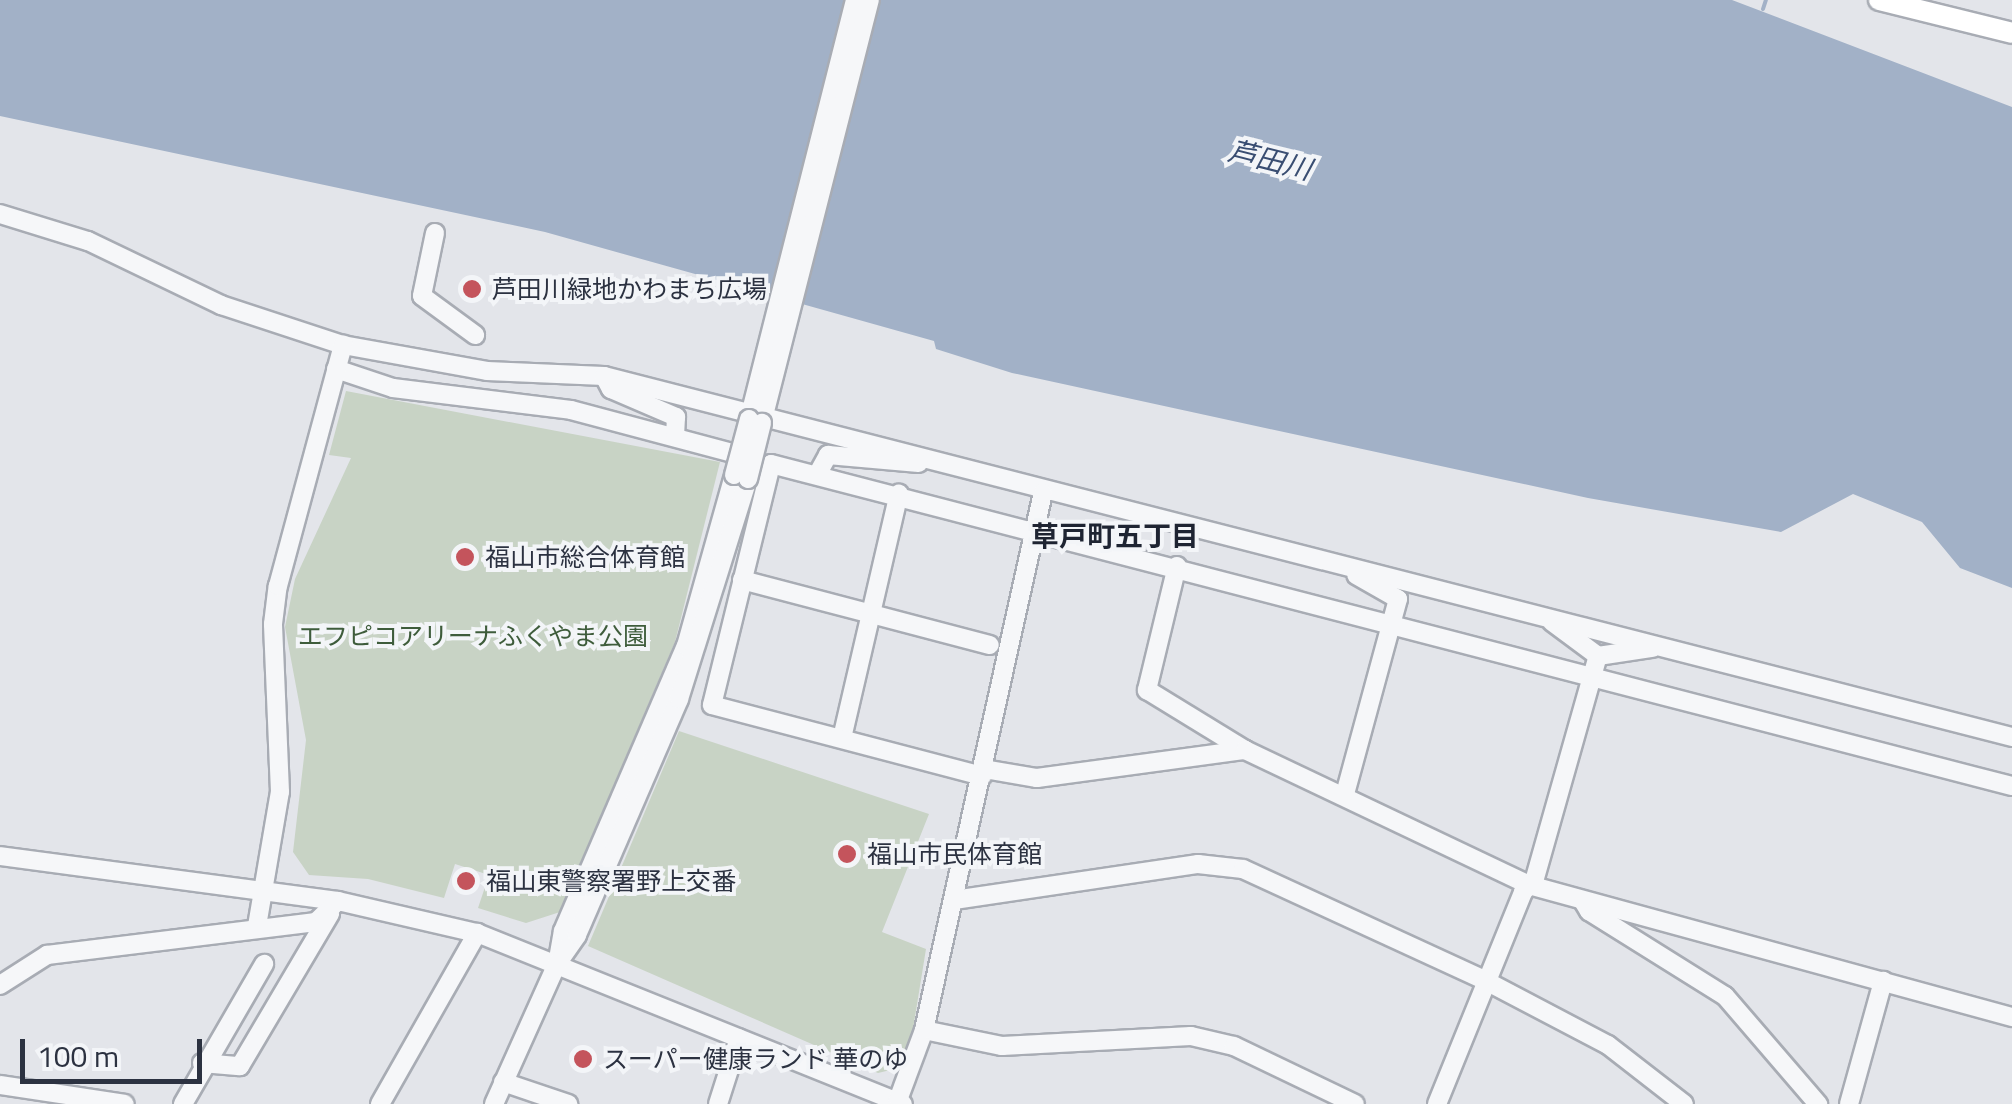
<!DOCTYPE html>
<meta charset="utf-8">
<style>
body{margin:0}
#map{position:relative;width:2012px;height:1104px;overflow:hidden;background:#e3e5ea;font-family:"Titillium Web","Noto Sans JP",sans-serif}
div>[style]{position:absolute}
.green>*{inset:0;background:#c8d3c5}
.water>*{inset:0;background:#a2b1c7}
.stream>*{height:4px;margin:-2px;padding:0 2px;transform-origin:2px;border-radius:2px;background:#a2b1c7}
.roads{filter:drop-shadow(2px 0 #a8acb4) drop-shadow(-2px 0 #a8acb4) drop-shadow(0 2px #a8acb4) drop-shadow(0 -2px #a8acb4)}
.minor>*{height:18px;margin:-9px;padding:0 9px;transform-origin:9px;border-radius:9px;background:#f6f7f9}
.major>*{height:20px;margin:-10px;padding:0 10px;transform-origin:10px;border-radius:10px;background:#fff}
.bridges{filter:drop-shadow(2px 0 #a8acb4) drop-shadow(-2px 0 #a8acb4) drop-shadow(0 2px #a8acb4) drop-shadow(0 -2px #a8acb4)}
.minor-bridge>*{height:18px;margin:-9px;padding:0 9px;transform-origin:9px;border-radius:9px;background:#f6f7f9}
.dots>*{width:28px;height:28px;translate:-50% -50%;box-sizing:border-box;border:5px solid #f3f5f8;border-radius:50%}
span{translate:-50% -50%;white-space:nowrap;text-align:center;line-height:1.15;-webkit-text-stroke:8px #f3f5f8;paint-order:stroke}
.poi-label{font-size:25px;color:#2c3241}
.left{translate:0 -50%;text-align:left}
.park-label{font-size:25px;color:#3e5c3b}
.water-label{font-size:28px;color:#3a4e72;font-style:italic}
.neighbourhood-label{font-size:28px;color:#1e2432;font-weight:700}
.scale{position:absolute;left:20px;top:1039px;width:182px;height:45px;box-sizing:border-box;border:5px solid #2c3241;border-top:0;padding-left:12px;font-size:30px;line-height:35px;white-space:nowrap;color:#2c3241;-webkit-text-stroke:8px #f3f5f8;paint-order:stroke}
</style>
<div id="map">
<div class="green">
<div style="clip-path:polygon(346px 391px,720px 462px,675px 642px,560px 912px,526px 923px,478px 908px,489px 875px,455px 864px,444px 898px,368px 879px,309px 875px,293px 852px,306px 740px,285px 627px,295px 579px,351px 458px,329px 455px)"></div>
<div style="clip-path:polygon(679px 731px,929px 814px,882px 932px,926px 949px,907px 1066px,878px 1073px,588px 946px)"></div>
</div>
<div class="water">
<div style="clip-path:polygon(0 0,1732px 0,2012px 107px,2012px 588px,1960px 568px,1922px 522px,1853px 494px,1781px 532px,1588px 498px,1012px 373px,936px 349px,934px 341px,545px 232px,0 116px)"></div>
</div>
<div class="stream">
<div style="left:1763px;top:9px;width:9px;rotate:-72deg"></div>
</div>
<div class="roads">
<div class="minor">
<div style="left:0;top:214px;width:92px;rotate:17.1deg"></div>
<div style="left:88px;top:241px;width:148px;rotate:25.7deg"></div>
<div style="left:221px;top:305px;width:128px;rotate:18.2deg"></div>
<div style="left:343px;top:345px;width:146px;rotate:10.2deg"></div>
<div style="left:487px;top:371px;width:117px;rotate:2.4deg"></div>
<div style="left:604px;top:376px;width:1454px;rotate:14.38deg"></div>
<div style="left:435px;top:233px;width:64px;rotate:101.7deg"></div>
<div style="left:422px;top:296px;width:66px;rotate:36.3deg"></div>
<div style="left:336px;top:369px;width:60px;rotate:18.4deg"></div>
<div style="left:393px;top:388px;width:179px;rotate:7deg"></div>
<div style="left:571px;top:410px;width:187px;rotate:14.9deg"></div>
<div style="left:604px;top:376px;width:15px;rotate:62deg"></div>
<div style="left:611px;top:389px;width:71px;rotate:23.3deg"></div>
<div style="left:676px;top:417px;width:18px;rotate:93deg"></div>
<div style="left:749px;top:419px;width:432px;rotate:-75.8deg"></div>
<div style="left:762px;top:423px;width:437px;rotate:-75.7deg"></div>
<div style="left:817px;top:475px;width:23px;rotate:-61deg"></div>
<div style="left:828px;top:455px;width:91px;rotate:5deg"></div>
<div style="left:1177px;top:566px;width:128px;rotate:103.6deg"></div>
<div style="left:1147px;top:690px;width:115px;rotate:31.5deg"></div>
<div style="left:742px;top:580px;width:256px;rotate:14.7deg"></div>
<div style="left:1598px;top:656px;width:55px;rotate:-8.4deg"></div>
<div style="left:842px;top:738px;width:251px;rotate:-76.9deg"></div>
<div style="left:984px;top:769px;width:54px;rotate:9.6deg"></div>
<div style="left:1037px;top:778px;width:210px;rotate:-7.7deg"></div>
<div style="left:1245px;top:750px;width:314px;rotate:25.4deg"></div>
<div style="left:1529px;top:885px;width:501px;rotate:15.29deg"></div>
<div style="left:982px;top:776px;width:279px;rotate:-165.3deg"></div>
<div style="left:712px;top:705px;width:248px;rotate:-76.2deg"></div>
<div style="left:771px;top:464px;width:1282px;rotate:14.55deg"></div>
<div style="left:1345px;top:794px;width:202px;rotate:-74.8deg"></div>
<div style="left:1398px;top:599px;width:48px;rotate:-150.3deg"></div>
<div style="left:0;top:856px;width:341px;rotate:7.6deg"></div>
<div style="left:338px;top:901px;width:143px;rotate:13deg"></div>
<div style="left:477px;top:933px;width:459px;rotate:21.9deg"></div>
<div style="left:954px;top:900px;width:247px;rotate:-8.4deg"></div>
<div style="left:1198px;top:864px;width:45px;rotate:6.3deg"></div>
<div style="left:1243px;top:869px;width:268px;rotate:24.7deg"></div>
<div style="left:1486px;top:981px;width:138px;rotate:27.7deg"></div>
<div style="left:1608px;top:1045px;width:96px;rotate:37.8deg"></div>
<div style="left:1583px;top:901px;width:12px;rotate:59deg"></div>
<div style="left:1589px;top:911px;width:160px;rotate:32deg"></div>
<div style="left:1725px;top:996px;width:143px;rotate:49.3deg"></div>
<div style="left:257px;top:926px;width:136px;rotate:-80.3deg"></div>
<div style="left:280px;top:792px;width:168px;rotate:-92.4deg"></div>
<div style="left:273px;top:624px;width:38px;rotate:-83deg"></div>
<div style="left:278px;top:586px;width:250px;rotate:-74.9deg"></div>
<div style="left:558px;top:959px;width:28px;rotate:-80deg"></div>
<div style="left:563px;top:931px;width:310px;rotate:-66.7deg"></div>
<div style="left:686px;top:646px;width:178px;rotate:-74.3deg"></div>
<div style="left:0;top:985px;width:56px;rotate:-32.6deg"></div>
<div style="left:47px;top:955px;width:271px;rotate:-7deg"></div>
<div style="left:316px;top:922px;width:30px;rotate:-44deg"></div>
<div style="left:924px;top:1030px;width:80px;rotate:11.6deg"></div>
<div style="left:1002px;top:1046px;width:189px;rotate:-3deg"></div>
<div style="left:1191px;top:1036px;width:44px;rotate:13.1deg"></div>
<div style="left:1234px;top:1046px;width:134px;rotate:25.6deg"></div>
<div style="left:202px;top:1063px;width:38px;rotate:5deg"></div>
<div style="left:240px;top:1066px;width:177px;rotate:-59.4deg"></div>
<div style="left:503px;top:1082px;width:69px;rotate:18.7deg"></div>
<div style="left:0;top:1085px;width:126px;rotate:8.6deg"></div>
<div style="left:898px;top:1100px;width:75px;rotate:-69.6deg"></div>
<div style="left:924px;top:1030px;width:550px;rotate:-77.51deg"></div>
<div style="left:183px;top:1104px;width:162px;rotate:-59.9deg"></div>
<div style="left:380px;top:1104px;width:197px;rotate:-60.4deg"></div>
<div style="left:494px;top:1104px;width:154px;rotate:-65.8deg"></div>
<div style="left:557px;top:964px;width:35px;rotate:-55deg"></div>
<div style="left:577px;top:935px;width:257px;rotate:-66.6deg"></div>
<div style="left:679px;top:699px;width:231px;rotate:-72.6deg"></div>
<div style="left:718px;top:1104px;width:69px;rotate:-72.3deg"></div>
<div style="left:1437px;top:1104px;width:229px;rotate:-67.9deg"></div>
<div style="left:1523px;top:892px;width:18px;rotate:-49deg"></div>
<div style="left:1535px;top:878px;width:231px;rotate:-74.2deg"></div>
<div style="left:1598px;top:656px;width:57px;rotate:-143.5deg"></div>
<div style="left:1849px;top:1104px;width:128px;rotate:-74.5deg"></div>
</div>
<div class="major">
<div style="left:1879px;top:0;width:137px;rotate:13.9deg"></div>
</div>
</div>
<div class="bridges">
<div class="minor-bridge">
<div style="left:734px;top:475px;width:58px;rotate:-75deg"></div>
<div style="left:748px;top:479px;width:58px;rotate:-76deg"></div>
</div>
</div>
<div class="dots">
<div style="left:472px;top:289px;background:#c4545c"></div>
<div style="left:465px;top:557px;background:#c4545c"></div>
<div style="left:847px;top:854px;background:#c4545c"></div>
<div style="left:466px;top:881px;background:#c4545c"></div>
<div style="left:583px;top:1059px;background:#c4545c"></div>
</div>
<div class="poi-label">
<span class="left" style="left:492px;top:289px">芦田川緑地かわまち広場</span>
<span class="left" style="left:485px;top:557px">福山市総合体育館</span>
<span class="left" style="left:867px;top:854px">福山市民体育館</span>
<span class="left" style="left:486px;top:881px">福山東警察署野上交番</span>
<span class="left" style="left:603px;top:1059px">スーパー健康ランド 華のゆ</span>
</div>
<div class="park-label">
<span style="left:473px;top:636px">エフピコアリーナふくやま公園</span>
</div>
<div class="water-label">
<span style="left:1270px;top:160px;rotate:14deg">芦田川</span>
</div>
<div class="neighbourhood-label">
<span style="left:1115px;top:536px">草戸町五丁目</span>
</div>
<div class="scale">100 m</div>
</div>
